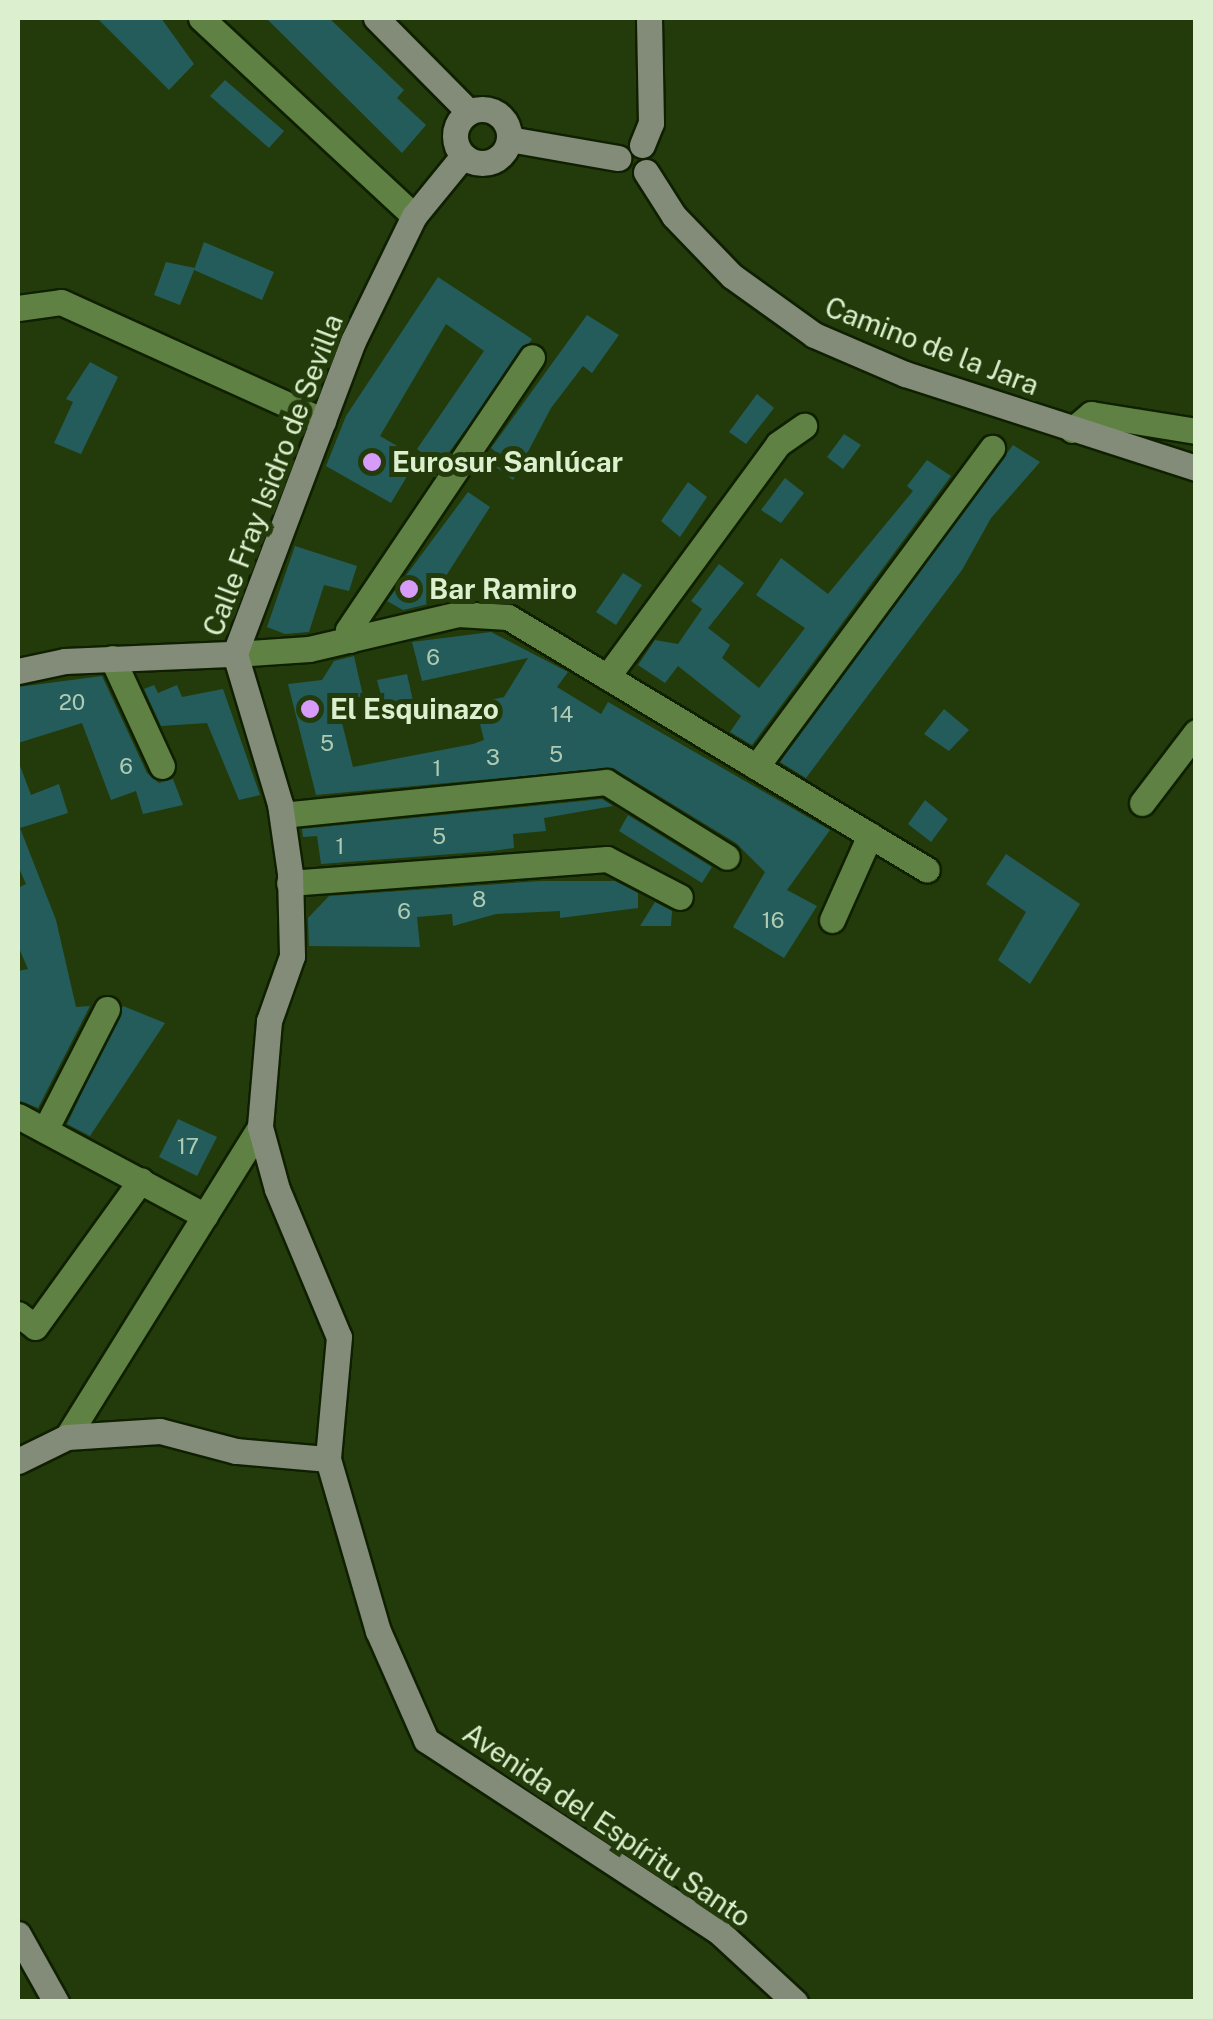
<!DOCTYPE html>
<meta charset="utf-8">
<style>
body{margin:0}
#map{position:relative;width:1213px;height:2019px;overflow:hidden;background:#233b0b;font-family:"Public Sans",sans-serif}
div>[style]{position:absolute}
.building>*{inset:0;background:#245c5b}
.roads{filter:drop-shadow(2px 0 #0f2001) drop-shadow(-2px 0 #0f2001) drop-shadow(0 2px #0f2001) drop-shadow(0 -2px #0f2001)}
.street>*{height:25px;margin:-12.5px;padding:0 12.5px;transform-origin:12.5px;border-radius:12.5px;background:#5f8143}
.secondary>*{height:25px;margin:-12.5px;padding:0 12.5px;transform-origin:12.5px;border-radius:12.5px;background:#838b79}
.secondary>.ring{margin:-12.5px;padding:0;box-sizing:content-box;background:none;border:25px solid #838b79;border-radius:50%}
.dots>*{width:28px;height:28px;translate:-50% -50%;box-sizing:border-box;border:5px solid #233b0b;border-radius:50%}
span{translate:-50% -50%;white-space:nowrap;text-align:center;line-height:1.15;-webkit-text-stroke:10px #233b0b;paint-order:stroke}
.number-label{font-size:22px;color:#aecbb2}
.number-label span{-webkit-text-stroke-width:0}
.street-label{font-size:28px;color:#dcf0cf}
.poi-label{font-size:28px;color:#dcf0cf;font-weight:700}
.left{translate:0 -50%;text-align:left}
.frame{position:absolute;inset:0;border:20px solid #dcf0cf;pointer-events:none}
</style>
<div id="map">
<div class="building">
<div style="clip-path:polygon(97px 18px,161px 18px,194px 64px,169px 90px)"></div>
<div style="clip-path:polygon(266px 18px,329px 18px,404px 90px,397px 98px,426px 125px,402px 153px)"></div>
<div style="clip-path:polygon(225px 80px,284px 131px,269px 148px,210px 96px)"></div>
<div style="clip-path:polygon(204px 242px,274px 272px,262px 300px,194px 270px)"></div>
<div style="clip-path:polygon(166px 262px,195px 268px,180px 305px,154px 295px)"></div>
<div style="clip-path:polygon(438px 277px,532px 339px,439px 466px,417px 449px,484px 351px,446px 324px,380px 436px,418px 458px,391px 503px,326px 466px,346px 416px)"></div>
<div style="clip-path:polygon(587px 315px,619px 335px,592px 373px,583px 366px,551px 408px,513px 480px,489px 462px,496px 452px,491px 448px)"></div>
<div style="clip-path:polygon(90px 362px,118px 377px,81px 454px,54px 443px,73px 402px,66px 399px)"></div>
<div style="clip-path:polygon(757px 394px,774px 408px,746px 444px,729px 432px)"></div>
<div style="clip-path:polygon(844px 434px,861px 445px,843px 469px,827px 457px)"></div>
<div style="clip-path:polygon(1013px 445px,1040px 462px,991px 518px,962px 570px,806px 778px,780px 762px)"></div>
<div style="clip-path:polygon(927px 460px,951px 476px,752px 745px,730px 732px,741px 716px,678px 666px,665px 683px,638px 665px,655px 640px,678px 644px,702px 609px,691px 601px,719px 564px,744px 583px,708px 628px,730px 645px,722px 658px,759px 688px,805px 628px,756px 595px,781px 558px,828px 594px,913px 491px,907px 486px)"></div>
<div style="clip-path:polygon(785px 478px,804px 493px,781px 523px,761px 510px)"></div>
<div style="clip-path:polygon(688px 482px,707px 497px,680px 537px,661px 521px)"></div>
<div style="clip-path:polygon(468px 492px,490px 507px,428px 604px,403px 610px,387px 601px)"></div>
<div style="clip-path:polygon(295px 546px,357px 566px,349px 591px,324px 585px,309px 632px,285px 634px,267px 627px)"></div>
<div style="clip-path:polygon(623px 573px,642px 585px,616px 625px,596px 612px)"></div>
<div style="clip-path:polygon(491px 632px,568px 672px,557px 687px,601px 714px,608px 702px,830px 830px,787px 890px,817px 906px,784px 958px,733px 927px,765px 872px,736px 843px,613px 768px,316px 795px,288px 684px,322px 680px,334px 661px,354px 656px,363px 696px,337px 703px,353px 767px,473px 744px,484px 740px,475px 703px,504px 697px,528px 658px,422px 681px,412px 642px)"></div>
<div style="clip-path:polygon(407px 674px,415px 710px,387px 718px,377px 680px)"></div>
<div style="clip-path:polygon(102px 676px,147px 773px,159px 783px,173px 779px,183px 805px,143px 814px,136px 791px,111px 800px,82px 723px,18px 743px,18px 687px)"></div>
<div style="clip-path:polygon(154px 685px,158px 693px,177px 685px,182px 697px,223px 689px,260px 795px,239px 800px,207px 723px,161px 726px,144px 689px)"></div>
<div style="clip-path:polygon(944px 709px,969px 730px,949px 751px,924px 734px)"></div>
<div style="clip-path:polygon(19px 763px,31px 795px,59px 784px,68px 813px,20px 828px,56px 920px,76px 1007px,90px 1006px,38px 1108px,18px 1100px,18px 971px,28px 969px,18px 946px,18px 888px,26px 884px,18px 866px)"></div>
<div style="clip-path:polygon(602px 799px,613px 806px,544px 818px,546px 831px,513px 834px,514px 848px,492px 851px,321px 864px,317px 836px,303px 837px,302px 829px)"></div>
<div style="clip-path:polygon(925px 800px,948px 819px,931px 842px,908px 824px)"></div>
<div style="clip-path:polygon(628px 815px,712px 867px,702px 883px,619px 831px)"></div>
<div style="clip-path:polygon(1006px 854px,1080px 904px,1030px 984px,998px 960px,1026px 912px,986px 884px)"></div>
<div style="clip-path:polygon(541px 881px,615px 881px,638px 893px,638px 908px,560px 918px,560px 911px,496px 914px,453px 926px,452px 914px,417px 917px,420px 947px,309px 946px,308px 918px,329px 896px)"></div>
<div style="clip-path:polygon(655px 902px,672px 911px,671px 926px,640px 926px)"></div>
<div style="clip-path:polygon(123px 1006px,165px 1023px,90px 1136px,67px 1124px)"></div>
<div style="clip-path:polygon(178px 1119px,217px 1137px,197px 1176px,159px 1157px)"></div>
</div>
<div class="roads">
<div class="street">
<div style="left:201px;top:18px;width:291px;rotate:42.9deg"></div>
<div style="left:18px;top:308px;width:43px;rotate:-7.9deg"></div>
<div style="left:61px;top:302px;width:288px;rotate:24.4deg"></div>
<div style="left:1072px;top:430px;width:25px;rotate:-40deg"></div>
<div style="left:1091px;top:414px;width:106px;rotate:9.2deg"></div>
<div style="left:350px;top:640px;width:10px;rotate:-101deg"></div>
<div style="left:348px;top:630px;width:329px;rotate:-56deg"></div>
<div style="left:235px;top:654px;width:74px;rotate:-3.9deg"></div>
<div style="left:309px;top:649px;width:153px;rotate:-13.2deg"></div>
<div style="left:458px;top:614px;width:50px;rotate:3.4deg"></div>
<div style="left:508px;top:617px;width:489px;rotate:31.1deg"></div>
<div style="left:112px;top:658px;width:119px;rotate:65.2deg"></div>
<div style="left:607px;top:677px;width:289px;rotate:-53.7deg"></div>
<div style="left:778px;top:444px;width:32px;rotate:-35deg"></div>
<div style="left:756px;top:767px;width:397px;rotate:-53.5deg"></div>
<div style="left:1142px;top:803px;width:89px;rotate:-52.7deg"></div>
<div style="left:282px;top:815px;width:326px;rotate:-5.8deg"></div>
<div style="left:606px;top:782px;width:142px;rotate:31.8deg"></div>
<div style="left:289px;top:883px;width:319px;rotate:-4.3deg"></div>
<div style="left:607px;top:859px;width:82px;rotate:27.5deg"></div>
<div style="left:832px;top:920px;width:93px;rotate:-65.9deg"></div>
<div style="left:18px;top:1116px;width:212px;rotate:28.1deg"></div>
<div style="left:45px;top:1130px;width:136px;rotate:-62.9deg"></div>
<div style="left:18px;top:1314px;width:21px;rotate:37deg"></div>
<div style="left:35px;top:1327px;width:181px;rotate:-54.2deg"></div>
<div style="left:67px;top:1437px;width:365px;rotate:-58.1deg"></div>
</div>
<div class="secondary">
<div style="left:376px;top:18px;width:132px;rotate:45.3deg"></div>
<div class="ring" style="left:455px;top:109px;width:29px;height:29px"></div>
<div style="left:509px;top:139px;width:111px;rotate:9.9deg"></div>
<div style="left:642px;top:145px;width:24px;rotate:-68deg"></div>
<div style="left:651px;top:123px;width:105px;rotate:-91.1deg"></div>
<div style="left:463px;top:156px;width:77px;rotate:129.2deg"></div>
<div style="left:414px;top:216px;width:139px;rotate:116deg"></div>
<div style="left:353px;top:341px;width:335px;rotate:110.7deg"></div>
<div style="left:235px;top:654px;width:157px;rotate:73.3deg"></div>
<div style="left:280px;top:804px;width:70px;rotate:81.8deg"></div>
<div style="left:290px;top:873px;width:83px;rotate:88.6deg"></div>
<div style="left:292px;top:956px;width:69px;rotate:109.5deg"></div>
<div style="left:269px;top:1021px;width:106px;rotate:94.9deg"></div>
<div style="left:260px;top:1127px;width:64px;rotate:74.7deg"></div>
<div style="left:277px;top:1189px;width:160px;rotate:67.3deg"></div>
<div style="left:339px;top:1337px;width:122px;rotate:95.2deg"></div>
<div style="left:328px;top:1459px;width:179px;rotate:73.8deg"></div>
<div style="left:378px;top:1631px;width:119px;rotate:66.2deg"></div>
<div style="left:426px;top:1740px;width:349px;rotate:33.2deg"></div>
<div style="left:718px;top:1931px;width:105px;rotate:42.7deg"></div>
<div style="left:646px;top:172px;width:52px;rotate:57.5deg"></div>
<div style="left:674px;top:216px;width:83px;rotate:46deg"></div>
<div style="left:732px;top:276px;width:101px;rotate:35.7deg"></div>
<div style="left:814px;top:335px;width:99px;rotate:23.2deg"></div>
<div style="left:905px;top:374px;width:306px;rotate:17.9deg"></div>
<div style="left:18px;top:671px;width:48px;rotate:-12deg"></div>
<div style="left:65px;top:661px;width:170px;rotate:-2.4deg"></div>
<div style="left:18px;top:1461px;width:55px;rotate:-26.1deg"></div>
<div style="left:67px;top:1437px;width:93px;rotate:-3.7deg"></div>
<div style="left:160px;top:1431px;width:79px;rotate:14.7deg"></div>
<div style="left:236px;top:1451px;width:92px;rotate:5deg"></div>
<div style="left:18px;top:1934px;width:78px;rotate:60.8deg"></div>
</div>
</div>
<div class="dots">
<div style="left:372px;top:462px;background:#d79bf9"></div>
<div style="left:409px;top:589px;background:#d79bf9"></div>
<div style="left:310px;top:709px;background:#d79bf9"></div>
</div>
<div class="number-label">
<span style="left:433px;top:658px">6</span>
<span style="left:72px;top:703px">20</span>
<span style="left:562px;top:715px">14</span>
<span style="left:327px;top:744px">5</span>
<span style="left:556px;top:755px">5</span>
<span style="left:493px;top:758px">3</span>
<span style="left:126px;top:767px">6</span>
<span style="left:437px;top:769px">1</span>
<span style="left:439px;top:837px">5</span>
<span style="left:340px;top:847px">1</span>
<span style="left:479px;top:900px">8</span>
<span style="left:404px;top:912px">6</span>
<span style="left:773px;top:921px">16</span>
<span style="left:188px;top:1147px">17</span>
</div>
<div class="street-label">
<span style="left:932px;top:346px;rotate:21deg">Camino de la Jara</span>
<span style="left:273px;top:475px;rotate:-69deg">Calle Fray Isidro de Sevilla</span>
<span style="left:607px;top:1825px;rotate:34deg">Avenida del Espíritu Santo</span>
</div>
<div class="poi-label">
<span class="left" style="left:392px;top:462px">Eurosur Sanlúcar</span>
<span class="left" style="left:429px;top:589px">Bar Ramiro</span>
<span class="left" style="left:330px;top:709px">El Esquinazo</span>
</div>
<div class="frame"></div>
</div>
